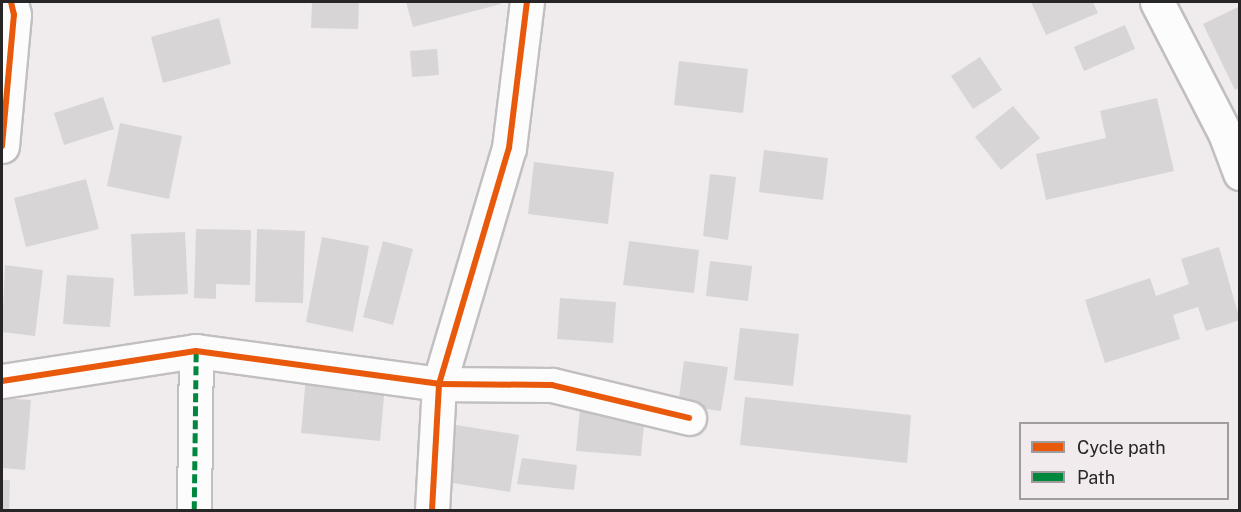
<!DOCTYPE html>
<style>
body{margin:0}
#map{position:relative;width:1241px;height:512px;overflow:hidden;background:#f0ecee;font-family:"Public Sans",sans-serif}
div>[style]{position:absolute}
.building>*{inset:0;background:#d7d5d6}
.roads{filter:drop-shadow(2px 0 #c2bfc0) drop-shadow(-2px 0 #c2bfc0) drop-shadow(0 2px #c2bfc0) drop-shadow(0 -2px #c2bfc0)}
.street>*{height:33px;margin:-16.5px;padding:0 16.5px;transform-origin:16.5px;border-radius:16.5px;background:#fdfcfc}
.secondary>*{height:33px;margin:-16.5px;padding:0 16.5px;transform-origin:16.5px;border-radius:16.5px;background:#fdfcfc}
.quiet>*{height:4.5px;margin-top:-2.25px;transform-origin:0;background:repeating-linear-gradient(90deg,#00873e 0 9px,transparent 0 13.5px)}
.cycleway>*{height:6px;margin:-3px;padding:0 3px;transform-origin:3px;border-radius:3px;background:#e8590c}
span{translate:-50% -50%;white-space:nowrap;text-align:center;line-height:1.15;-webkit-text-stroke:4.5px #f1ebee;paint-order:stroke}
.frame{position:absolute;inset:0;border:3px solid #272526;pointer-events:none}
.legend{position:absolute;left:1019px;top:422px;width:210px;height:78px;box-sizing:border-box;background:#f1ebee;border:2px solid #a09c9e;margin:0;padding:8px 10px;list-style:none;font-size:18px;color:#272526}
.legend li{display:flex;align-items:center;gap:12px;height:30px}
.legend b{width:30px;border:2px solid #a09c9e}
</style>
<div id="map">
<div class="building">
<div style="clip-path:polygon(312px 2px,359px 2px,358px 29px,311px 28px)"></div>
<div style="clip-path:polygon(406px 2px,500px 2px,501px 4px,413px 27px)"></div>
<div style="clip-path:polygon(1031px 2px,1093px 2px,1098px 13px,1046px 35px)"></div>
<div style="clip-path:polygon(1240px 6px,1240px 87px,1235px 90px,1203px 24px)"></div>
<div style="clip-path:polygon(219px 18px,231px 64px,163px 83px,151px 37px)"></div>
<div style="clip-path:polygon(1125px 25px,1135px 49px,1084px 71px,1074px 47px)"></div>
<div style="clip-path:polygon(437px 49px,439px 75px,412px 77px,410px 51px)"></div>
<div style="clip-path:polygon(980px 57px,1002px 90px,973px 109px,951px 76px)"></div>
<div style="clip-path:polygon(679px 61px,748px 69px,743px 113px,674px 105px)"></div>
<div style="clip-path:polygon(103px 97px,114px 129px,64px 145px,54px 113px)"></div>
<div style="clip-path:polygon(1157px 98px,1174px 171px,1046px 200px,1036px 154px,1106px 138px,1100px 111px)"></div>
<div style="clip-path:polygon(1013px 106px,1040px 138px,1001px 170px,975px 137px)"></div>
<div style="clip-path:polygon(120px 123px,182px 136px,169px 199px,107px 186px)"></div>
<div style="clip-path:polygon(764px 150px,828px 158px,823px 200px,759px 192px)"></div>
<div style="clip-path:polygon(534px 162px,614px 172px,608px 224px,528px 214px)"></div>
<div style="clip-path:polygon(710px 174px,736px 177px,728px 240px,703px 236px)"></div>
<div style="clip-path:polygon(86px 179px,99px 229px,26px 247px,14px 198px)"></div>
<div style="clip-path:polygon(196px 229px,251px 230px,250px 285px,216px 284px,216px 299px,194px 298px)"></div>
<div style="clip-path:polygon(257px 229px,305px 231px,303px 303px,255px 302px)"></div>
<div style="clip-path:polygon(185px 232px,188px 294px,134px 296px,131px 234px)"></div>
<div style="clip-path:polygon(322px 237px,369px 246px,353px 332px,306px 322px)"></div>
<div style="clip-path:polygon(383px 241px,413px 249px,393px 325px,363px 317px)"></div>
<div style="clip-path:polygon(629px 241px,699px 250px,694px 293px,623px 285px)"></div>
<div style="clip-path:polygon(1219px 247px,1240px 320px,1206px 331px,1198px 307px,1173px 315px,1180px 339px,1105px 363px,1085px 300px,1150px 278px,1156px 296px,1189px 284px,1181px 259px)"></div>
<div style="clip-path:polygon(710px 261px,752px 266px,748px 301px,706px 296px)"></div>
<div style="clip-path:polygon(5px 265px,43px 270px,35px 336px,2px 332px)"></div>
<div style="clip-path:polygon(67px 275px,114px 278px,110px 327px,63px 324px)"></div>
<div style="clip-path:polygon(560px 298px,616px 302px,613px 343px,557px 339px)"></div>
<div style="clip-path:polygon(740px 328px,799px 334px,793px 386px,734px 380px)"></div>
<div style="clip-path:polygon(684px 361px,728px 367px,721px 411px,678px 405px)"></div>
<div style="clip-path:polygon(306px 376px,385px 384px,380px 441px,301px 433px)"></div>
<div style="clip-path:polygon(745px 397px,911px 415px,907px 463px,740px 445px)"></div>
<div style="clip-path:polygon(2px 398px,31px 400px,25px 470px,2px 468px)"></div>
<div style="clip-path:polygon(580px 409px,645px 414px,641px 456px,576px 451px)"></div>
<div style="clip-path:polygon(449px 424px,519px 435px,510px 492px,440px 481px)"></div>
<div style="clip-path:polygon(522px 458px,577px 465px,574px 490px,517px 484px)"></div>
<div style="clip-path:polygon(2px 480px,10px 480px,9px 510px,2px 510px)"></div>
</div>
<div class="roads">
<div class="street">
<div style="left:2px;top:146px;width:132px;rotate:-84.8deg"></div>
<div style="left:14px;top:15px;width:13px;rotate:-103deg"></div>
<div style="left:2px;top:381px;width:196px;rotate:-8.8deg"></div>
<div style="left:196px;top:351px;width:245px;rotate:7.7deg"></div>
<div style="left:439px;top:384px;width:113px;rotate:0.5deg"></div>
<div style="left:552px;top:385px;width:141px;rotate:13.5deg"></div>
<div style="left:194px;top:510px;width:159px;rotate:-89.3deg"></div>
<div style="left:432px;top:510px;width:126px;rotate:-86.8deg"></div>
<div style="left:439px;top:384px;width:246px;rotate:-73.5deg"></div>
<div style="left:509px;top:148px;width:147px;rotate:-83deg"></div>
</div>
<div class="secondary">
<div style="left:1157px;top:2px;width:148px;rotate:62.6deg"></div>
<div style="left:1225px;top:133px;width:43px;rotate:69.4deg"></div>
</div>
</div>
<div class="quiet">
<div style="left:194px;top:510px;width:159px;rotate:-89.3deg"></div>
</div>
<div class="cycleway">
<div style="left:2px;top:146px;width:132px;rotate:-84.8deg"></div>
<div style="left:14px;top:15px;width:13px;rotate:-103deg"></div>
<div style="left:2px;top:381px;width:196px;rotate:-8.8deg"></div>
<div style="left:196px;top:351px;width:245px;rotate:7.7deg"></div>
<div style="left:439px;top:384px;width:113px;rotate:0.5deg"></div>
<div style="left:552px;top:385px;width:141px;rotate:13.5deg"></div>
<div style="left:432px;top:510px;width:126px;rotate:-86.8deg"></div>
<div style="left:439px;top:384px;width:246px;rotate:-73.5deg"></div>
<div style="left:509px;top:148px;width:147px;rotate:-83deg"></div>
</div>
<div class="frame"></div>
<ul class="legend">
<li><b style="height:8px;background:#e8590c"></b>Cycle path</li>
<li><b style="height:8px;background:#00873e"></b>Path</li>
</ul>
</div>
